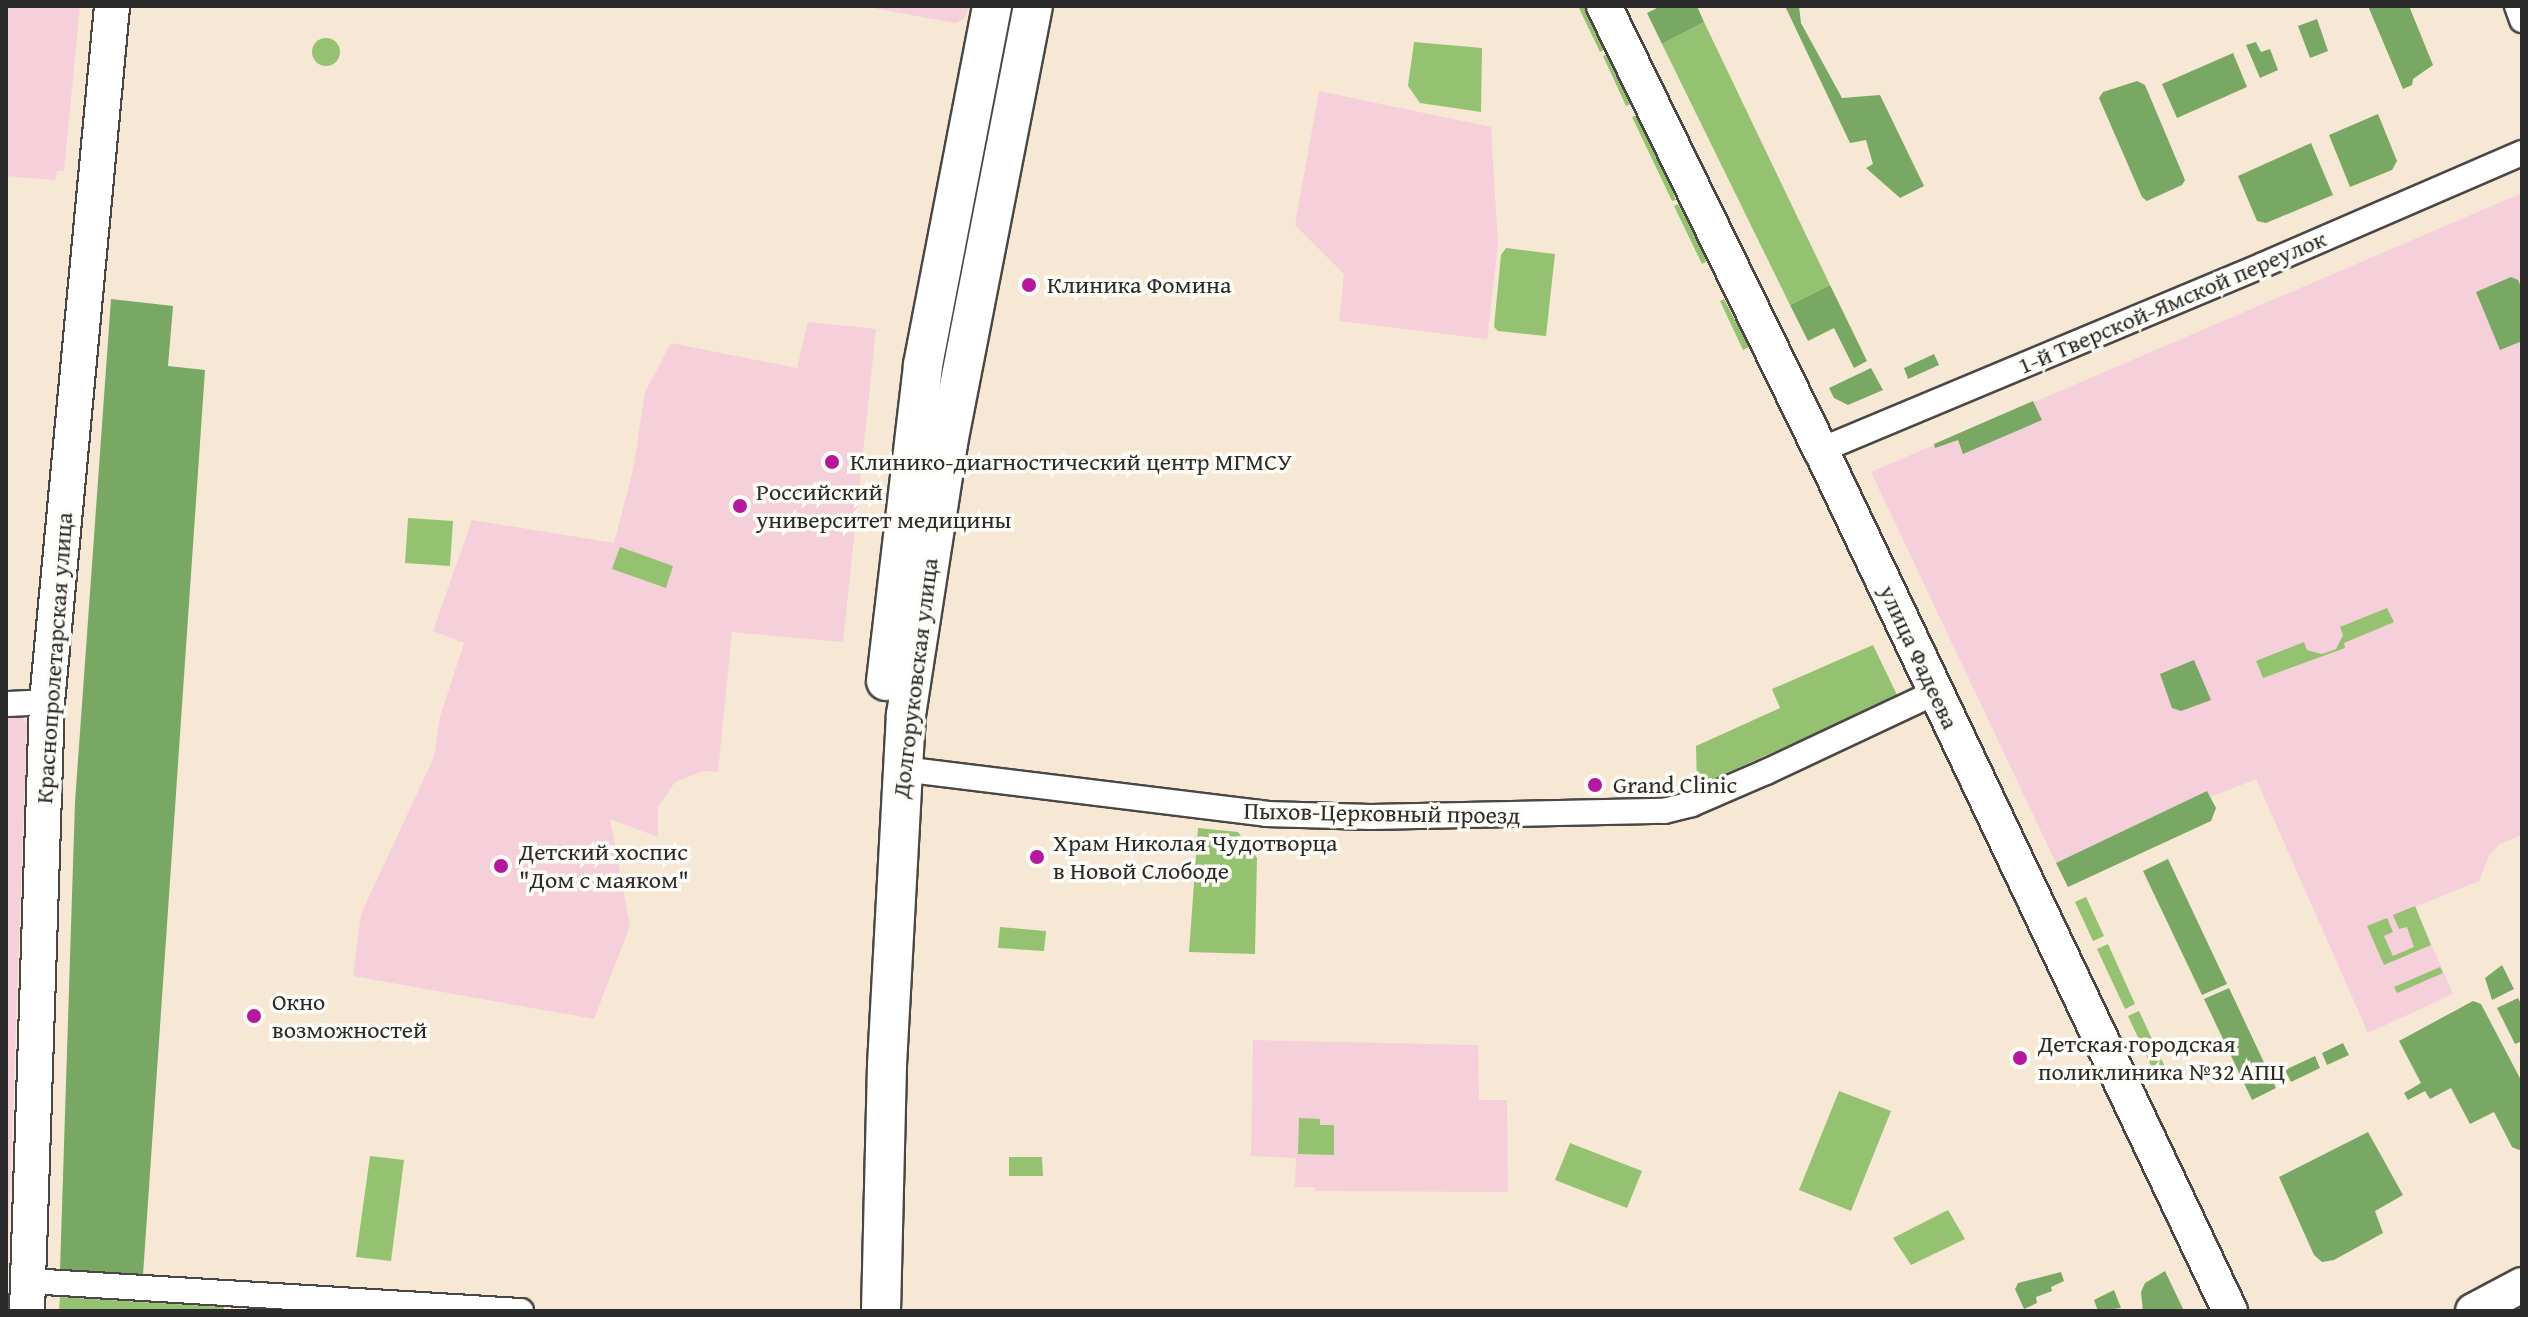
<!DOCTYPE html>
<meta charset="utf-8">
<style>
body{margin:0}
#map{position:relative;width:2528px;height:1317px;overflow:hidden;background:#f7e8d5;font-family:"Gentium Book Plus",serif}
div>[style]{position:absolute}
.built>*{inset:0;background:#f5cfd9}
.green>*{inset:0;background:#95c271}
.round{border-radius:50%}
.forest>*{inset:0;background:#78a863}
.roads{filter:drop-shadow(2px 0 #4a4744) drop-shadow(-2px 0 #4a4744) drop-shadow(0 2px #4a4744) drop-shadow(0 -2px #4a4744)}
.street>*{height:24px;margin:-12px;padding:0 12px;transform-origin:12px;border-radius:12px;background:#fff}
.secondary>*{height:34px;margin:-17px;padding:0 17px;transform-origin:17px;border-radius:17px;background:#fff}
.primary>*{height:38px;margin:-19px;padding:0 19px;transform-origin:19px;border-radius:19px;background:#fff}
.dots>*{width:22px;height:22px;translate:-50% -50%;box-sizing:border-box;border:4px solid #fdfcf7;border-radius:50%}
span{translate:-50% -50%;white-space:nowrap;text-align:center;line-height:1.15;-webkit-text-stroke:7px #fdfcf7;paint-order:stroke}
.poi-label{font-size:24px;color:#2b2b2b}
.left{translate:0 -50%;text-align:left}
.street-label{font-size:24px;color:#2b2b2b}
.frame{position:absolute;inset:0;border:8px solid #2b2b2b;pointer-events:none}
</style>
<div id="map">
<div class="built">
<div style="clip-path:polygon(6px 6px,80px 6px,64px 171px,57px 171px,55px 180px,6px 176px)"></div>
<div style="clip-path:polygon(862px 6px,970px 6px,964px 19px,955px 23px)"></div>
<div style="clip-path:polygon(1319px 91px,1491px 127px,1498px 245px,1487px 339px,1339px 321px,1344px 274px,1295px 225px)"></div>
<div style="clip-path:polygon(2522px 193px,2522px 835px,2500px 844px,2490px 854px,2479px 881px,2415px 907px,2453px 994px,2368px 1033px,2256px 779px,2211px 797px,2207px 791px,2056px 863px,1871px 472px)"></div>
<div style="clip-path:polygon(808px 322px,876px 329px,843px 642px,732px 632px,718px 772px,703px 771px,675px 782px,658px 807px,658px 837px,610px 819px,630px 926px,594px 1019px,353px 976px,361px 914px,434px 757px,440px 717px,464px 643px,433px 631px,472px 520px,614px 543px,633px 470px,645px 392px,671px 343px,797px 368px)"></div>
<div style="clip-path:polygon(6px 713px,20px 714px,27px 724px,6px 1298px)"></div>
<div style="clip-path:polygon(1253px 1040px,1478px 1045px,1479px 1100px,1507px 1100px,1508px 1192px,1316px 1191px,1315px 1187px,1295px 1187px,1296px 1158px,1251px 1156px)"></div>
</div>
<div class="green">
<div style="clip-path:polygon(1578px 6px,1586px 6px,1604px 50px,1600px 52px)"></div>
<div style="clip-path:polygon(1704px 22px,1830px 285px,1790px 305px,1662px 44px)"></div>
<div class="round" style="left:312px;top:38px;width:28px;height:28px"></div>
<div style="clip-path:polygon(1414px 42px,1482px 48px,1481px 112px,1420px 103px,1408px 86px)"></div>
<div style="clip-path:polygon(1606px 55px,1632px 103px,1626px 106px,1603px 56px)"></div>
<div style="clip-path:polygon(1638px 115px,1666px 173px,1676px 200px,1672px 201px,1632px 117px)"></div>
<div style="clip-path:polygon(1678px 204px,1704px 253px,1706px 262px,1702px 264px,1674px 206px)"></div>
<div style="clip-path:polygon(1506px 248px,1555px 254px,1546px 336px,1498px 331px,1494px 327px,1501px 255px)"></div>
<div style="clip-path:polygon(1724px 299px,1749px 347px,1743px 350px,1720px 301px)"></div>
<div style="clip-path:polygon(408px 518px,453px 521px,450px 566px,405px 563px)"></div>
<div style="clip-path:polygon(620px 547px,673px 566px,666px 588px,612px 569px)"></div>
<div style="clip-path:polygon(2387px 608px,2394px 622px,2344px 643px,2345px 648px,2263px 678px,2256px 661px,2304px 642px,2307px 650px,2322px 654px,2336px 649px,2343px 635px,2340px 627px)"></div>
<div style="clip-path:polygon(1873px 645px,1898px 697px,1697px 786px,1696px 746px,1780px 708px,1772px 689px)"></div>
<div style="clip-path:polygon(1198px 828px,1238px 832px,1257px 858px,1255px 954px,1189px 952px)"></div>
<div style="clip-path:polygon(2086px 897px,2104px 936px,2093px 941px,2075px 902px)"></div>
<div style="clip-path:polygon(2415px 906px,2431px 945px,2384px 965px,2367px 926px,2387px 918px,2393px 932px,2384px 936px,2393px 956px,2414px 947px,2407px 927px,2399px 929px,2393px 915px)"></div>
<div style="clip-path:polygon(1000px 927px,1046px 931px,1044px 951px,998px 948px)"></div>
<div style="clip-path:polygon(2108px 944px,2135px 1004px,2125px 1009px,2097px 949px)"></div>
<div style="clip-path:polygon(2440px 967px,2443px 973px,2397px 993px,2394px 987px)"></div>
<div style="clip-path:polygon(2139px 1011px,2165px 1067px,2154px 1072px,2128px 1016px)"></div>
<div style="clip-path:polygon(1839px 1091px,1891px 1111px,1851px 1211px,1799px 1190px)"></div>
<div style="clip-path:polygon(1299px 1118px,1320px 1119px,1320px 1125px,1334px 1125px,1334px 1155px,1298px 1154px)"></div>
<div style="clip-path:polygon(1570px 1143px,1642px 1171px,1627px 1208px,1555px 1180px)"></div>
<div style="clip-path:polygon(370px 1156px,404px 1160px,391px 1261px,356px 1257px)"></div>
<div style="clip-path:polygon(1009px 1157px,1042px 1157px,1043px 1176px,1009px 1176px)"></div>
<div style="clip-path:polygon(1948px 1210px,1965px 1239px,1911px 1265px,1893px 1238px)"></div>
<div style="clip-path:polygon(60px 1297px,224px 1307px,224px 1311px,59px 1311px)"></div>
</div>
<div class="forest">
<div style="clip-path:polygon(1661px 6px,1697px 6px,1704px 22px,1662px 44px,1647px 13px)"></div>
<div style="clip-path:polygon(1785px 6px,1799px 6px,1801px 23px,1842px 98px,1880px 95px,1924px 186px,1900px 198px,1866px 168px,1873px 164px,1866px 140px,1850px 143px)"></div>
<div style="clip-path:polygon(2368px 6px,2409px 6px,2433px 65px,2413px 79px,2412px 85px,2403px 89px)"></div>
<div style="clip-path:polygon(2317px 19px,2328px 51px,2310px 58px,2298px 26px)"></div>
<div style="clip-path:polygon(2256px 42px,2261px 52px,2270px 49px,2278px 70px,2260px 78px,2246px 45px)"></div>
<div style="clip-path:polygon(2233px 53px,2247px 87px,2177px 118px,2162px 84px)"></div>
<div style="clip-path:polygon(2137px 81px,2145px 85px,2185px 180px,2182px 185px,2147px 201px,2142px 197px,2099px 98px,2103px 92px)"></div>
<div style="clip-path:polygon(2378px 114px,2397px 161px,2392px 170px,2350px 187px,2329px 135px)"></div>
<div style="clip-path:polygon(2311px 143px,2333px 195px,2266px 223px,2257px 221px,2238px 176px)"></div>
<div style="clip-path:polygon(2511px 277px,2518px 280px,2522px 289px,2522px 341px,2500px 350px,2476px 292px)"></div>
<div style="clip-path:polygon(1830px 285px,1867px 361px,1854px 368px,1834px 328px,1808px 341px,1790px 305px)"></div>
<div style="clip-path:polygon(111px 299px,173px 306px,168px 366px,205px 370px,143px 1275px,60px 1270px,75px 802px)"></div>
<div style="clip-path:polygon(1934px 354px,1939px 365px,1908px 379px,1904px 368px)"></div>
<div style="clip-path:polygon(1871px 368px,1883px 390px,1848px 405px,1834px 398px,1829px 388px)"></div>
<div style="clip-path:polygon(2033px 401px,2042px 420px,1963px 454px,1958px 440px,1935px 448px,1934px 444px)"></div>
<div style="clip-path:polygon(2194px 660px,2211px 700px,2181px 711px,2172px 708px,2160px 674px)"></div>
<div style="clip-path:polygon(2207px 791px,2216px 808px,2211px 821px,2068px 887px,2056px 863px)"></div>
<div style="clip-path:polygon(2168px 859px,2227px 984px,2202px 995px,2143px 871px)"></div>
<div style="clip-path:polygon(2502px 965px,2514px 989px,2492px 1000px,2485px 978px)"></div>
<div style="clip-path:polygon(2229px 988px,2276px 1088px,2252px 1100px,2204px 999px)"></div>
<div style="clip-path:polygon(2518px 998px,2522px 1006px,2522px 1041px,2515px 1044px,2497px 1008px)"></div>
<div style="clip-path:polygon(2473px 1001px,2481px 1004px,2522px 1082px,2522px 1149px,2519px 1150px,2512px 1147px,2494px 1112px,2470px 1124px,2451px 1088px,2430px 1099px,2425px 1091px,2408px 1100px,2404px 1093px,2421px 1083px,2399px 1041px)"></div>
<div style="clip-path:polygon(2343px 1043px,2349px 1055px,2327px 1065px,2322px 1053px)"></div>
<div style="clip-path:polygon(2315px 1056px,2320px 1068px,2291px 1082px,2285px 1070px)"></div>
<div style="clip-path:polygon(2368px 1132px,2403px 1195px,2375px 1211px,2383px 1233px,2334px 1260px,2322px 1262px,2314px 1255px,2279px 1177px)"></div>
<div style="clip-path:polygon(2165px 1271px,2184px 1311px,2143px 1311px,2141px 1292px,2145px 1283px)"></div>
<div style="clip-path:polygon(2061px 1272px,2064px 1281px,2051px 1287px,2052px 1291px,2036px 1297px,2037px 1303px,2024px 1309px,2015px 1289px,2018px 1283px)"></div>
<div style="clip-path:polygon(2114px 1290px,2121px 1308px,2098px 1311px,2094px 1300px)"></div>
</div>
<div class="roads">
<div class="street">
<div style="left:2517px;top:6px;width:15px;rotate:70deg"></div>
<div style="left:1821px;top:450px;width:479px;rotate:-22.7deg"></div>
<div style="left:2263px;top:265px;width:282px;rotate:-23.4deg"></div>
<div style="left:6px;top:704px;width:41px;rotate:-2.8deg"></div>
<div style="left:902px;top:769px;width:367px;rotate:7deg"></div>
<div style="left:1266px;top:814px;width:105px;rotate:1.6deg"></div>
<div style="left:1371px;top:817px;width:293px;rotate:-1.2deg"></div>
<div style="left:1664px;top:811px;width:29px;rotate:-14deg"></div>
<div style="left:1692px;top:804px;width:81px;rotate:-23.4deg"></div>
<div style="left:1766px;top:772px;width:188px;rotate:-25.2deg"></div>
<div style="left:29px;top:1281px;width:493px;rotate:3.5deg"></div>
</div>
<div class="secondary">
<div style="left:1604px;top:6px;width:494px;rotate:64deg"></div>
<div style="left:1821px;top:450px;width:953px;rotate:64.59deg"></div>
<div style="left:27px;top:1311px;width:609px;rotate:-88.12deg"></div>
<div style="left:47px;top:702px;width:699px;rotate:-84.66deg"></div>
<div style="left:2473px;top:1311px;width:55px;rotate:-28deg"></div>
</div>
<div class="primary">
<div style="left:886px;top:681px;width:318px;rotate:-83.3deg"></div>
<div style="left:923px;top:365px;width:366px;rotate:-79.1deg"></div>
<div style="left:881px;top:1311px;width:246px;rotate:-88.6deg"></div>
<div style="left:887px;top:1065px;width:351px;rotate:-86.9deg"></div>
<div style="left:906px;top:715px;width:275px;rotate:-81.2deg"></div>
<div style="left:948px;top:443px;width:445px;rotate:-79deg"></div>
</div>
</div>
<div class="dots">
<div style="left:1029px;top:285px;background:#b5179e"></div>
<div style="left:832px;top:462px;background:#b5179e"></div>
<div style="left:740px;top:506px;background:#b5179e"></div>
<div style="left:1595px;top:785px;background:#b5179e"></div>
<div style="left:1037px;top:857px;background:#b5179e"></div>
<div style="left:501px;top:866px;background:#b5179e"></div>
<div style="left:254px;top:1016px;background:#b5179e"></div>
<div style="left:2020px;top:1058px;background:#b5179e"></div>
</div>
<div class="poi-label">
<span class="left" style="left:1047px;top:285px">Клиника Фомина</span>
<span class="left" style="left:850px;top:462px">Клинико-диагностический центр МГМСУ</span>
<span class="left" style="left:756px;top:506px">Российский<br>университет медицины</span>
<span class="left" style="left:1613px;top:785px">Grand Clinic</span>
<span class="left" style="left:1053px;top:857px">Храм Николая Чудотворца<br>в Новой Слободе</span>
<span class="left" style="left:519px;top:866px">Детский хоспис<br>"Дом с маяком"</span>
<span class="left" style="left:272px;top:1016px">Окно<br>возможностей</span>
<span class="left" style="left:2038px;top:1058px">Детская городская<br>поликлиника №32 АПЦ</span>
</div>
<div class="street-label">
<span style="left:2172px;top:302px;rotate:-23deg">1-й Тверской-Ямской переулок</span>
<span style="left:1919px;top:657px;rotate:65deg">улица Фадеева</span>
<span style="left:54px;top:658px;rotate:-86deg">Краснопролетарская улица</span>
<span style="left:915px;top:678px;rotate:-83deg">Долгоруковская улица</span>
<span style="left:1382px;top:813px;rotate:1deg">Пыхов-Церковный проезд</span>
</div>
<div class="frame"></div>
</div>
